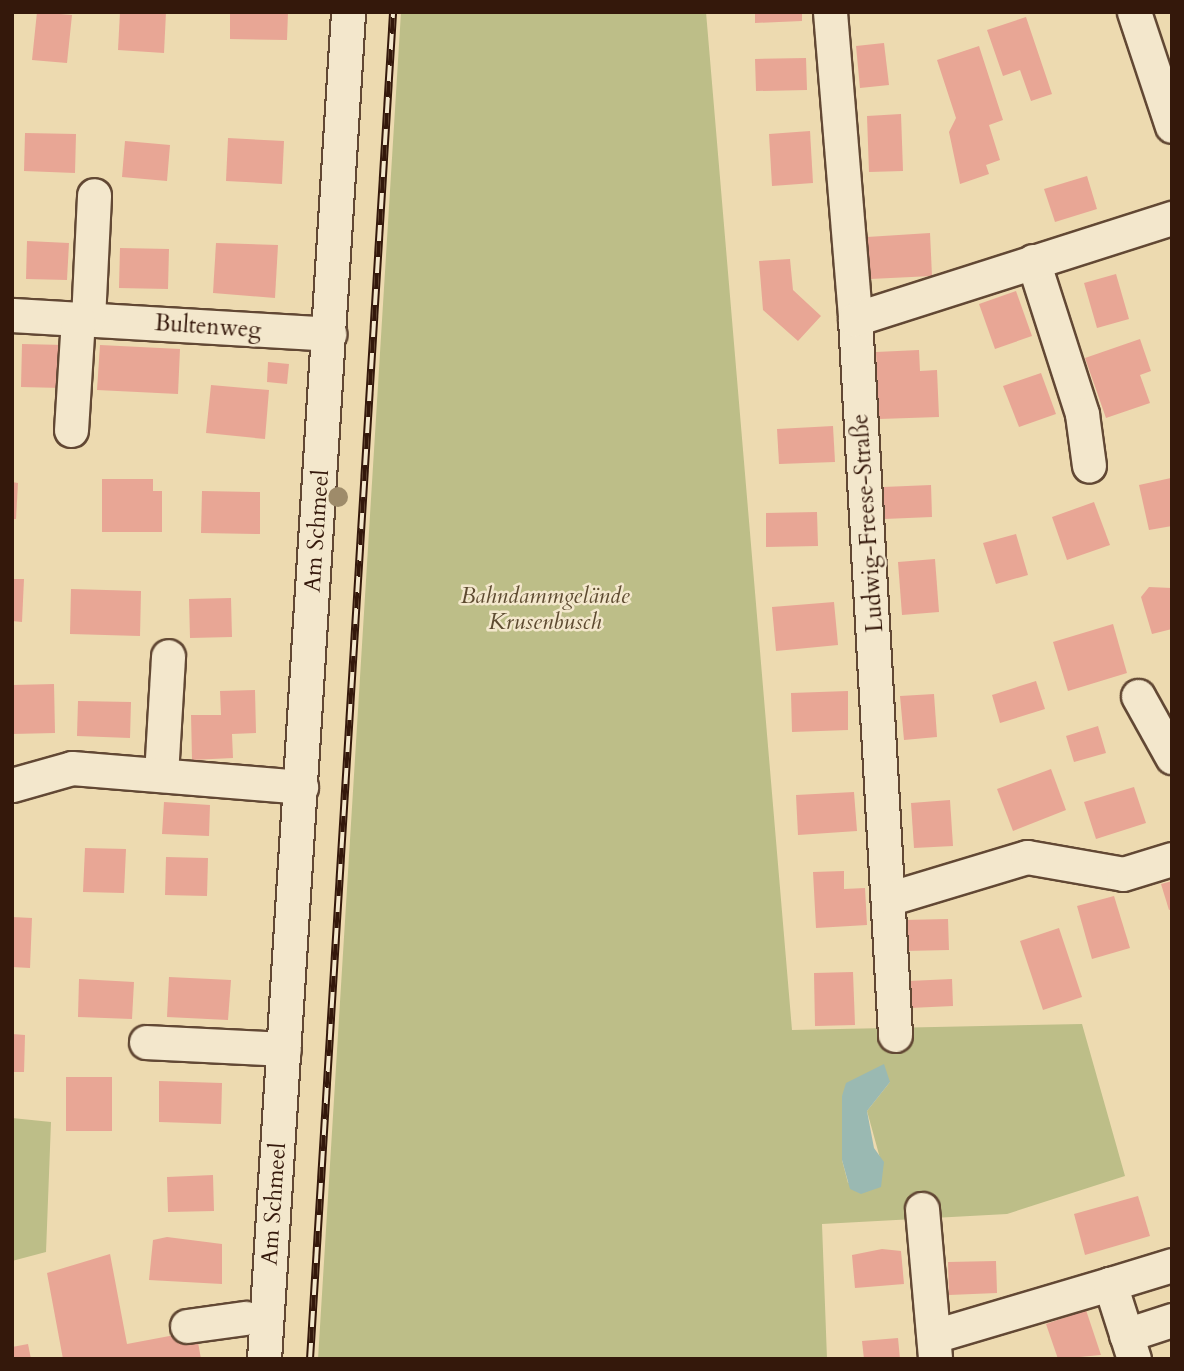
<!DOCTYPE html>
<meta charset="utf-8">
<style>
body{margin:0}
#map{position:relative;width:1184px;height:1371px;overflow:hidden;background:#eddab0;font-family:Cardo,serif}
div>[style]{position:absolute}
.green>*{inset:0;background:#bdbe88}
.water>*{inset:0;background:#9ab9b2}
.building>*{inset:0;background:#e8a695}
.roads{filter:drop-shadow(2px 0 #624834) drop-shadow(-2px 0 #624834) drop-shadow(0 2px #624834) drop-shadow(0 -2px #624834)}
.minor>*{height:33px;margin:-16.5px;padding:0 16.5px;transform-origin:16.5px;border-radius:16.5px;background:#f3e7cc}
.rail>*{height:8px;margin-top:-4px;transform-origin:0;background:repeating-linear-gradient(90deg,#f3e7cc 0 16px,#34180b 0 32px);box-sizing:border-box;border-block:2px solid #34180b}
.trees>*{width:20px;height:20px;margin:-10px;border-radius:50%;background:#9e8b6a}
span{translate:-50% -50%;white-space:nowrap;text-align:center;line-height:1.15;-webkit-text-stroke:5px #f3e7cc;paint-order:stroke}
.street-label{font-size:23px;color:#34180b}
.park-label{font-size:23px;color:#5d4a30;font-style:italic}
.frame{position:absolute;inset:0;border:14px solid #34180b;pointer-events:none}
</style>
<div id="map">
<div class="green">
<div style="clip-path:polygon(evenodd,401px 12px,706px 12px,792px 1030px,1082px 1024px,1125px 1176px,1007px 1214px,822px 1224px,827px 1359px,318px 1359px,401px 12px,890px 1082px,867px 1111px,883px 1169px,848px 1183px,842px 1160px,842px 1096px,890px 1082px)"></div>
<div style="clip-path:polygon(12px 1118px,51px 1122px,46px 1252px,12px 1261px)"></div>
</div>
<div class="water">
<div style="clip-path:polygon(884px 1064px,890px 1082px,867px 1111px,874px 1148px,884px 1162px,881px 1187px,861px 1194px,850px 1189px,842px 1160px,842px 1096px,846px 1083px)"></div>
</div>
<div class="building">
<div style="clip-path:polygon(37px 12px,72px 15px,67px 63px,32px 60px)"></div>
<div style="clip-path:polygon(120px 12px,166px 12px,164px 53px,118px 50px)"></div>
<div style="clip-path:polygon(230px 12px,288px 12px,287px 40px,230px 39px)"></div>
<div style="clip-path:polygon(755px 12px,802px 12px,802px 21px,755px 23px)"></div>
<div style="clip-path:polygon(1026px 17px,1052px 94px,1031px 101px,1020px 70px,1003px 76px,987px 30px)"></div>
<div style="clip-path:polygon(884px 43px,889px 85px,860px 88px,856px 46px)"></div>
<div style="clip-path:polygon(979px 46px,1003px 120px,989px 125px,1000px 160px,986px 165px,989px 174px,960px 184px,949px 132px,956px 118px,937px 60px)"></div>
<div style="clip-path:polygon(806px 58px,807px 90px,756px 91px,755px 59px)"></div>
<div style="clip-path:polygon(901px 114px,903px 171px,869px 172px,867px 116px)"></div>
<div style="clip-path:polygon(810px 131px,813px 183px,772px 186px,769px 134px)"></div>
<div style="clip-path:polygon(25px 133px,76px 134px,75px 173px,24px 171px)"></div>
<div style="clip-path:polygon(228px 138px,284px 141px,282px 184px,226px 181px)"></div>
<div style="clip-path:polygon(125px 141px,170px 145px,167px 181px,122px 177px)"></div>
<div style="clip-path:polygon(1087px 176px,1097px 209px,1055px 222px,1044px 189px)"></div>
<div style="clip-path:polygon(930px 233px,932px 276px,870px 279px,867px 237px)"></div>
<div style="clip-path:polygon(27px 241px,69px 243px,67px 280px,26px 279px)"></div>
<div style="clip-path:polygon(216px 243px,278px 245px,275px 298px,213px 293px)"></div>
<div style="clip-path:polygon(120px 248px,169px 249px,168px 289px,119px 288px)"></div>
<div style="clip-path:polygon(790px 259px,793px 290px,821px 316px,798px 341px,763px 310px,759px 261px)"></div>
<div style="clip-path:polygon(1116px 274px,1129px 319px,1097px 328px,1084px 283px)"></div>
<div style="clip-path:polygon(1016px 291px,1032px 336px,995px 349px,979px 304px)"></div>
<div style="clip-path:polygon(1140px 339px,1151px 371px,1140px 375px,1150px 403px,1106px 418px,1085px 358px)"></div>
<div style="clip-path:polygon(22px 344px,64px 345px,62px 388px,21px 387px)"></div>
<div style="clip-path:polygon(100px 345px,180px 349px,178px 394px,97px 390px)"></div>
<div style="clip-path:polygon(919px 350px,920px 371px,937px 370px,939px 417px,879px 419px,876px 352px)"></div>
<div style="clip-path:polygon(268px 362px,289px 364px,287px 384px,267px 382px)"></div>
<div style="clip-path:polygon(1041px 373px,1056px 414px,1019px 427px,1003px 386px)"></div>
<div style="clip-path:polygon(211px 385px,269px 390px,265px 439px,206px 433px)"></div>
<div style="clip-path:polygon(833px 426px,835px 462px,779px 464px,777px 429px)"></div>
<div style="clip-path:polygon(1171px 478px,1172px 526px,1149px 530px,1139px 485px)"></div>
<div style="clip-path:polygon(102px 479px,153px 479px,153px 491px,162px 491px,162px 532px,102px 532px)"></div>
<div style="clip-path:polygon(12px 482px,18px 483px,16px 519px,12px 519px)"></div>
<div style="clip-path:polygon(931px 485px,932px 517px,884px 519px,883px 487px)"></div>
<div style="clip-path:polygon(202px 491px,260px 492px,260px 534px,201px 533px)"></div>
<div style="clip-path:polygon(1094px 502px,1110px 545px,1067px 560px,1052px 517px)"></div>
<div style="clip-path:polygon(817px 512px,818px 546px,766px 547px,766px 513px)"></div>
<div style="clip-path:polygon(1016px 534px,1028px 575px,996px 584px,983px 543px)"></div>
<div style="clip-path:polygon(935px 559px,939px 612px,902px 615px,898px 562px)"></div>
<div style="clip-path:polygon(12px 579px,24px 579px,22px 622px,12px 621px)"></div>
<div style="clip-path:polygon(1149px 587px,1172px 588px,1172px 629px,1152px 634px,1141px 597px)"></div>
<div style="clip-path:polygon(71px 589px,141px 591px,140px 636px,70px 634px)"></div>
<div style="clip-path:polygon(231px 598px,232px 637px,190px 638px,189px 599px)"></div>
<div style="clip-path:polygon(834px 602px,838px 645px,776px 651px,772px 607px)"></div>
<div style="clip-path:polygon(1113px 624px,1127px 673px,1068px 691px,1053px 642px)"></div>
<div style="clip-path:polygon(1036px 681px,1045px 709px,1000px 723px,992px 695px)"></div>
<div style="clip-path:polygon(54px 684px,55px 733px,12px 734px,12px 685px)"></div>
<div style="clip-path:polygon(255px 690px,256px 733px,232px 734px,233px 758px,192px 760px,191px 715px,221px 715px,220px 691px)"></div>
<div style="clip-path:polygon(848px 691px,848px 730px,792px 732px,791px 693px)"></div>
<div style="clip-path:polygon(934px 694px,937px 737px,904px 740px,900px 696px)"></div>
<div style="clip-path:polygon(78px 701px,131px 702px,130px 738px,77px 736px)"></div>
<div style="clip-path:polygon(1098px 726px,1106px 753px,1074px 762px,1066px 736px)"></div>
<div style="clip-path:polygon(1051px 769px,1066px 810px,1013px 831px,997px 789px)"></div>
<div style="clip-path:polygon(1134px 787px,1146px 823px,1096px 839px,1084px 802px)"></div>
<div style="clip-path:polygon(854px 792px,857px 831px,798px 835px,796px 795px)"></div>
<div style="clip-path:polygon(950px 800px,953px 846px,914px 848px,911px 803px)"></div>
<div style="clip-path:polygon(164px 802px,210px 805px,209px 836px,162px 834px)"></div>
<div style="clip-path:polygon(85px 848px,126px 849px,124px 893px,83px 892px)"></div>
<div style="clip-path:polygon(166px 857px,208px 858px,207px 896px,165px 895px)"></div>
<div style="clip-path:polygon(844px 871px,844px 889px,865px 888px,867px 925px,816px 928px,813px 872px)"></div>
<div style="clip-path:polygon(1172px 881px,1172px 909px,1169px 910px,1161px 884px)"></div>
<div style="clip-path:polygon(1114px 896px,1130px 948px,1092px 959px,1077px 906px)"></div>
<div style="clip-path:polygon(12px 917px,32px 918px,30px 968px,12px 967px)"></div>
<div style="clip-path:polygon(948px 919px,949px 950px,904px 951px,903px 920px)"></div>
<div style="clip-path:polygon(1059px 928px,1082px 997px,1043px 1010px,1020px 941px)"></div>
<div style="clip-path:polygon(853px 972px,855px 1025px,815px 1026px,814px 973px)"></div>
<div style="clip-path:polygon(169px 977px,231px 980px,228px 1020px,167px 1017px)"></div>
<div style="clip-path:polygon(79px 979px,134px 982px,132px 1019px,78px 1017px)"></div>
<div style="clip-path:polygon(952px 979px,953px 1006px,910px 1008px,909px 981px)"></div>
<div style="clip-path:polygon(12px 1034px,25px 1035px,24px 1072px,12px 1072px)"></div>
<div style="clip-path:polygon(66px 1077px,112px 1077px,112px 1131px,66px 1131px)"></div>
<div style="clip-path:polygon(159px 1081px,222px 1083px,221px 1124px,159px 1122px)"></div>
<div style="clip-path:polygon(213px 1175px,214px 1211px,168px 1212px,167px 1177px)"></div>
<div style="clip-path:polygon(1138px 1196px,1150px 1236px,1085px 1255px,1074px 1214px)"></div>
<div style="clip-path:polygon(167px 1237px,222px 1244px,222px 1284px,149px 1280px,153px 1240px)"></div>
<div style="clip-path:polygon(882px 1249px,901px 1251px,904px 1284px,855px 1288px,852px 1255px)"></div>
<div style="clip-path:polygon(110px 1254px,127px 1344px,196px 1331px,201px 1359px,63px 1359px,47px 1273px)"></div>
<div style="clip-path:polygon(996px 1261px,997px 1293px,949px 1295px,948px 1262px)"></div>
<div style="clip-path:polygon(1086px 1310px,1101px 1355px,1058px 1359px,1046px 1324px)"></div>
<div style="clip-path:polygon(898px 1338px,900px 1359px,864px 1359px,862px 1341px)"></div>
<div style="clip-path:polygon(28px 1344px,31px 1359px,12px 1359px,12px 1347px)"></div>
</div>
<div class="roads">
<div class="minor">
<div style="left:830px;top:12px;width:308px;rotate:85.3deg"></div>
<div style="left:855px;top:319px;width:717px;rotate:86.8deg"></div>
<div style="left:1134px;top:12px;width:120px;rotate:71.6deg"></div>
<div style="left:1033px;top:261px;width:161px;rotate:72.2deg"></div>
<div style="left:1082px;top:414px;width:52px;rotate:82.3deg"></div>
<div style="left:12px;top:315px;width:318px;rotate:3.4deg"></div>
<div style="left:88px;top:319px;width:124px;rotate:-87.2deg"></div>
<div style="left:855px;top:319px;width:333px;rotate:-17.7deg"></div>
<div style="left:71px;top:430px;width:111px;rotate:-86.4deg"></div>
<div style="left:1138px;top:696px;width:70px;rotate:60.9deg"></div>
<div style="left:161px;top:775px;width:119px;rotate:-86.6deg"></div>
<div style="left:12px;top:785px;width:62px;rotate:-15.8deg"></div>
<div style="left:72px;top:768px;width:230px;rotate:4.7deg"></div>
<div style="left:891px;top:898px;width:142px;rotate:-16.8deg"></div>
<div style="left:1027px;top:857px;width:97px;rotate:10deg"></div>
<div style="left:1123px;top:874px;width:51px;rotate:-17deg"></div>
<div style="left:146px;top:1042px;width:138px;rotate:2.9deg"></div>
<div style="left:922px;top:1209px;width:149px;rotate:85deg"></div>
<div style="left:187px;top:1326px;width:59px;rotate:-7.9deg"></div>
<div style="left:1126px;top:1335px;width:48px;rotate:-18.1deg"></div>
<div style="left:934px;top:1336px;width:184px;rotate:-16.5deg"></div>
<div style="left:264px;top:1359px;width:1350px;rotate:-86.43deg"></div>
<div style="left:1134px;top:1359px;width:79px;rotate:-107.7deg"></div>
<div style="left:1110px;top:1284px;width:65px;rotate:-17deg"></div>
</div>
</div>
<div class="rail">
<div style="left:310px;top:1359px;width:1350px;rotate:-86.47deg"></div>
</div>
<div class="trees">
<div style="left:338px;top:497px"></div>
</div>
<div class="street-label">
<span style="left:208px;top:327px;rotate:4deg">Bultenweg</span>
<span style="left:868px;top:523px;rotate:-94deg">Ludwig-Freese-Straße</span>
<span style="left:317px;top:531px;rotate:-86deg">Am Schmeel</span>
<span style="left:274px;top:1204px;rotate:-86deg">Am Schmeel</span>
</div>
<div class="park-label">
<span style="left:545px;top:609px">Bahndammgelände<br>Krusenbusch</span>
</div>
<div class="frame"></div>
</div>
